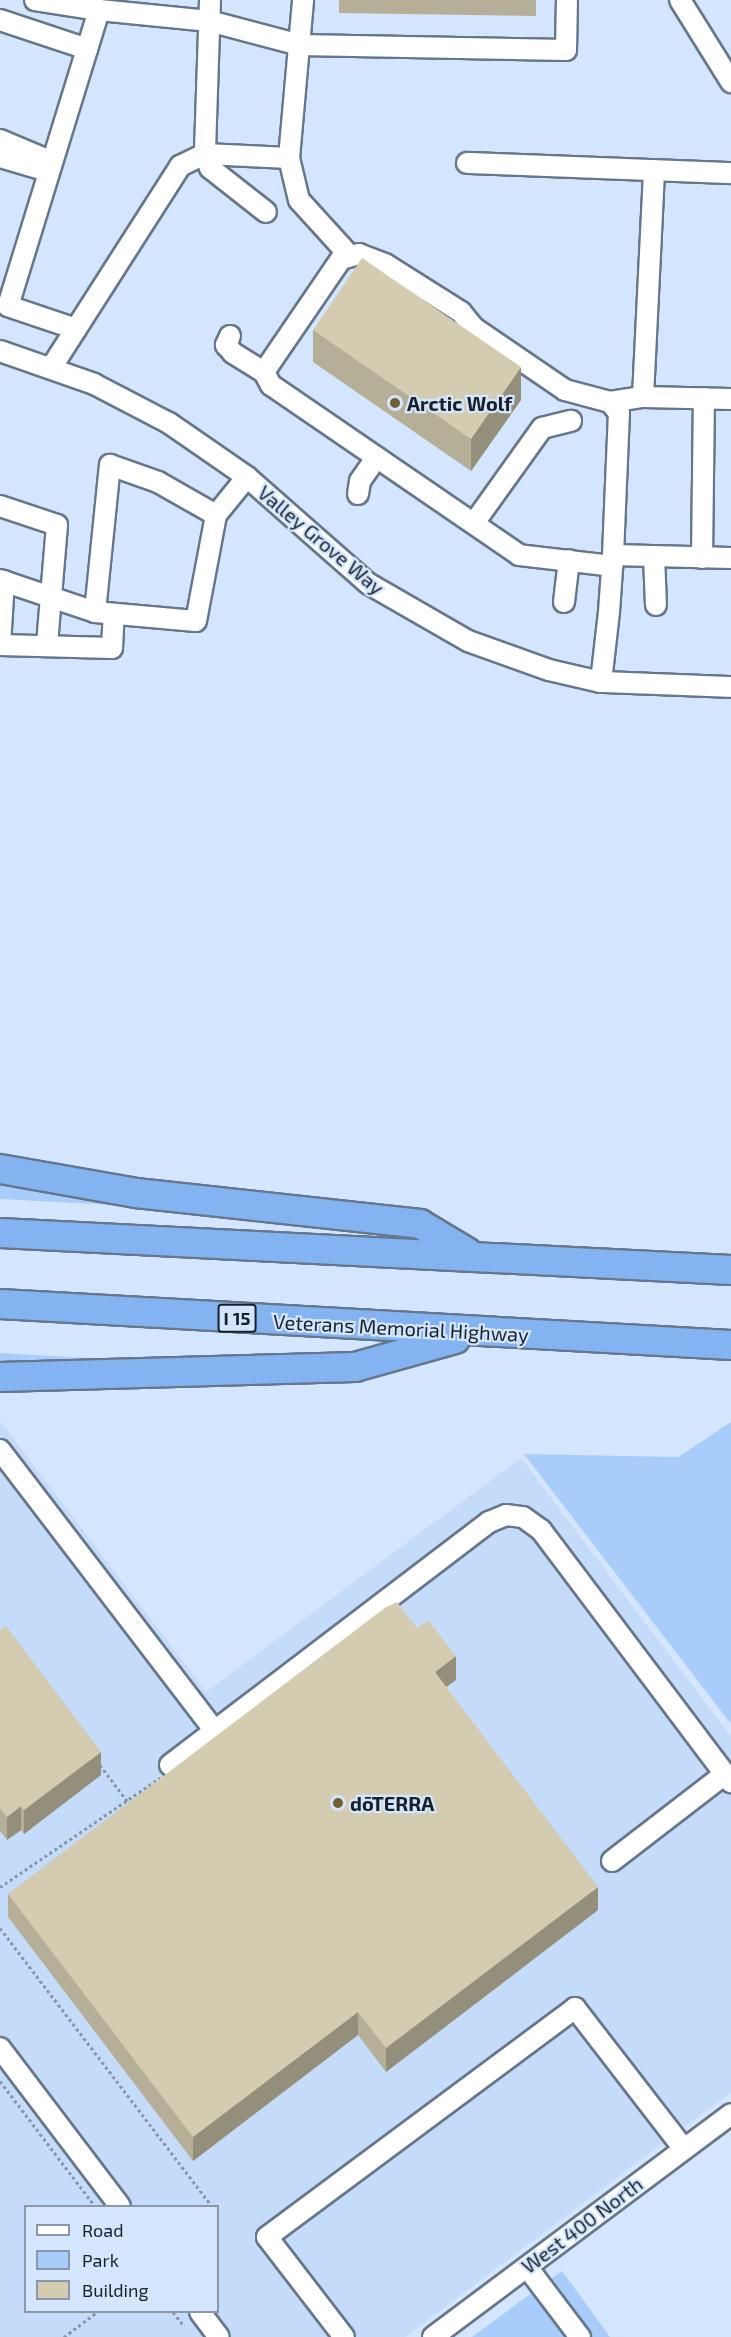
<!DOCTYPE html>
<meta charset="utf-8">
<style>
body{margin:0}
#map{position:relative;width:731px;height:2337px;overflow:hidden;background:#d3e6fe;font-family:"Exo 2",sans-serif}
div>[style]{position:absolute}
.built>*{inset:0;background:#c4dbf9}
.green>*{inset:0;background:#a9cdfa}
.path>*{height:3px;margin-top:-1.5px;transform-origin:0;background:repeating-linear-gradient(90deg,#8896a8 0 3px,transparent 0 6px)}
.roads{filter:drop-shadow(2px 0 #66778c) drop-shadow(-2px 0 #66778c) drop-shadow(0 2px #66778c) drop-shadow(0 -2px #66778c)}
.minor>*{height:20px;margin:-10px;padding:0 10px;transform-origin:10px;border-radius:10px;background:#fff}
.highway>*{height:28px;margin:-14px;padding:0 14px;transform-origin:14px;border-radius:14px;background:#83b4f1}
.wall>*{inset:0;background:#b6af97}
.shaded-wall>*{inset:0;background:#948f7b}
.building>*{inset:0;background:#d4ccb0}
.dots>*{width:16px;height:16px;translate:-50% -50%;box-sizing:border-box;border:3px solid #d3e6fe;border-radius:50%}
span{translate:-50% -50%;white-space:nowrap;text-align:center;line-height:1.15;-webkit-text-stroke:4.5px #d3e6fe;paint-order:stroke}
.shield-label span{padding:2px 4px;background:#d3e6fe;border:2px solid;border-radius:4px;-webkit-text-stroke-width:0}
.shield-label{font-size:18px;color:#192029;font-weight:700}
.poi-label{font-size:20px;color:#192029;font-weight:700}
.left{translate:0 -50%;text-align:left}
.street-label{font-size:20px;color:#192029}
.legend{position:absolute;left:24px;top:2205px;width:195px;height:108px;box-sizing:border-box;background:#d3e6fe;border:2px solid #8997a9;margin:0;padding:8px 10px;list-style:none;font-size:18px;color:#192029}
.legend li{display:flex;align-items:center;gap:12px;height:30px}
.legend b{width:30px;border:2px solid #8997a9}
</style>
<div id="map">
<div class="built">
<div style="clip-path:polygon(evenodd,0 1421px,206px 1692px,521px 1458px,731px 1737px,731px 2092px,405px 2337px,0 2337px,0 1421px,26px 2206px,218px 2206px,218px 2312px,26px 2312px,26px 2206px)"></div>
</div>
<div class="green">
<div style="clip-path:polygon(0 1179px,194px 1209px,0 1199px)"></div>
<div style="clip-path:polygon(0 1353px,86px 1358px,0 1362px)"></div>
<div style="clip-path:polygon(731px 1422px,731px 1724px,524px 1454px,678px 1457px)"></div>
<div style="clip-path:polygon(562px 2271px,610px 2337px,472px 2337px)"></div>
</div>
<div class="path">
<div style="left:100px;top:1765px;width:46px;rotate:52.9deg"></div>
<div style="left:0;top:1887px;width:194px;rotate:-34.3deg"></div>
<div style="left:0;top:1928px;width:350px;rotate:52.7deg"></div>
<div style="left:0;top:2081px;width:157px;rotate:52.8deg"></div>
<div style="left:173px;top:2312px;width:18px;rotate:52deg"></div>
<div style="left:64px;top:2337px;width:41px;rotate:-37.1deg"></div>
</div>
<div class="roads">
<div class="minor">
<div style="left:35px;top:0;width:65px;rotate:8.9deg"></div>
<div style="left:210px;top:0;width:154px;rotate:91.9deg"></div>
<div style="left:205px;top:154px;width:15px;rotate:70deg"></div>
<div style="left:210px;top:168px;width:71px;rotate:38.2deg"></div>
<div style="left:680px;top:0;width:97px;rotate:58.1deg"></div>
<div style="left:0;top:20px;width:92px;rotate:18.4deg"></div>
<div style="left:0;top:140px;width:56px;rotate:22.9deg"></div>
<div style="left:0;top:157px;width:43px;rotate:16.3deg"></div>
<div style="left:289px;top:158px;width:159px;rotate:-84.9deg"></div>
<div style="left:467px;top:163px;width:264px;rotate:2.2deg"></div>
<div style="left:76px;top:329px;width:72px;rotate:-161.3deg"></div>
<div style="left:8px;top:306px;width:310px;rotate:-72.9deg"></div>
<div style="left:99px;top:10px;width:111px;rotate:5.7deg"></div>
<div style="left:209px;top:21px;width:94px;rotate:14.8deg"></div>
<div style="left:300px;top:45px;width:266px;rotate:1.1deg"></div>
<div style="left:566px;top:50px;width:50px;rotate:-88.9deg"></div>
<div style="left:230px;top:336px;width:10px;rotate:114deg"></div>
<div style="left:226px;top:345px;width:11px;rotate:49deg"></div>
<div style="left:233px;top:353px;width:36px;rotate:32deg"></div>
<div style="left:0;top:351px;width:100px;rotate:19.3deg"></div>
<div style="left:94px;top:384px;width:85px;rotate:27.5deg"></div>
<div style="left:169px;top:423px;width:95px;rotate:34.7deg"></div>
<div style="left:247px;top:477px;width:162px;rotate:41.3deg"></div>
<div style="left:369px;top:584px;width:114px;rotate:29.9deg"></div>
<div style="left:468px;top:641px;width:86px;rotate:19.7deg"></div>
<div style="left:549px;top:670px;width:53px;rotate:13deg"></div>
<div style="left:601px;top:682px;width:130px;rotate:2.2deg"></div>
<div style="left:51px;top:368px;width:240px;rotate:-57.4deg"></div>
<div style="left:180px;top:166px;width:28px;rotate:-26deg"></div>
<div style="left:205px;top:154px;width:84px;rotate:2.7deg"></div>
<div style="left:289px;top:158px;width:43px;rotate:76.6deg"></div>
<div style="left:299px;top:200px;width:74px;rotate:47.7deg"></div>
<div style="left:643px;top:397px;width:227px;rotate:-87.2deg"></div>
<div style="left:610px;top:402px;width:33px;rotate:-9deg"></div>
<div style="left:643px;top:397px;width:88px;rotate:1.3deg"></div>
<div style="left:358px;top:494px;width:13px;rotate:-81deg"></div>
<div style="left:360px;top:481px;width:29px;rotate:-55deg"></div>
<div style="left:0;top:506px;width:60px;rotate:18.4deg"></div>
<div style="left:57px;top:525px;width:120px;rotate:94.8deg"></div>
<div style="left:474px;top:523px;width:117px;rotate:-54.4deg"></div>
<div style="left:542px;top:428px;width:30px;rotate:-14deg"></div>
<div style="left:613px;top:555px;width:118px;rotate:1.5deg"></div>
<div style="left:654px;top:556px;width:49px;rotate:87.7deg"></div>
<div style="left:702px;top:558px;width:160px;rotate:-89.3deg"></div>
<div style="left:0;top:580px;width:100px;rotate:18.6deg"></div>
<div style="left:95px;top:612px;width:101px;rotate:5.1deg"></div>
<div style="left:196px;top:621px;width:108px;rotate:-79.3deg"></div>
<div style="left:216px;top:515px;width:49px;rotate:-50.8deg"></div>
<div style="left:4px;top:581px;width:64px;rotate:93.6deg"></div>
<div style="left:0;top:645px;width:112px;rotate:1.5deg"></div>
<div style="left:112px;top:648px;width:34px;rotate:-87deg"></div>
<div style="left:564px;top:602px;width:42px;rotate:-83.2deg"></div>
<div style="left:95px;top:612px;width:148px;rotate:-84.2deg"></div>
<div style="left:110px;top:465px;width:51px;rotate:19.5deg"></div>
<div style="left:158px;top:482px;width:67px;rotate:29.6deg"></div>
<div style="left:601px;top:682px;width:70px;rotate:-83.5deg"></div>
<div style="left:609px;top:612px;width:57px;rotate:-86deg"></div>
<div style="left:613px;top:555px;width:142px;rotate:-87.6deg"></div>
<div style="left:619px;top:413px;width:14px;rotate:-129deg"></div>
<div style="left:610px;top:402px;width:47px;rotate:-165.1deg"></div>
<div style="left:565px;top:390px;width:110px;rotate:-145.7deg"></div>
<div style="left:474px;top:328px;width:21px;rotate:-129deg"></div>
<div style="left:461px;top:312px;width:90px;rotate:-147.7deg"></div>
<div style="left:385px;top:264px;width:28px;rotate:-159deg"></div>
<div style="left:359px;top:254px;width:19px;rotate:164deg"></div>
<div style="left:341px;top:259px;width:137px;rotate:124.3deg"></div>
<div style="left:264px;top:372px;width:15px;rotate:62deg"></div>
<div style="left:271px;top:385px;width:301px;rotate:34.4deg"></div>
<div style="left:519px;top:555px;width:94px;rotate:6.7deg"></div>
<div style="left:0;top:1450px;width:354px;rotate:52.6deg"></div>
<div style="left:170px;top:1765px;width:401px;rotate:-37.3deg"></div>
<div style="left:489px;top:1522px;width:18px;rotate:-22deg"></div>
<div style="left:506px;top:1515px;width:17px;rotate:7deg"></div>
<div style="left:523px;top:1517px;width:22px;rotate:36deg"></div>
<div style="left:541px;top:1530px;width:316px;rotate:53deg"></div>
<div style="left:612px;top:1861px;width:143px;rotate:-37.6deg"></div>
<div style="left:0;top:2048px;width:198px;rotate:52.8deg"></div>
<div style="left:527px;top:2267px;width:88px;rotate:52.9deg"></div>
<div style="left:200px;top:2312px;width:31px;rotate:53deg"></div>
<div style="left:344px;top:2337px;width:126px;rotate:-127.6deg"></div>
<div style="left:267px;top:2237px;width:384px;rotate:-36.6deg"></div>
<div style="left:575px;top:2008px;width:178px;rotate:52.3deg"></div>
<div style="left:433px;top:2337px;width:372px;rotate:-36.8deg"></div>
</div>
<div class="highway">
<div style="left:0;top:1169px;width:138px;rotate:10deg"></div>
<div style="left:136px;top:1193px;width:286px;rotate:6.2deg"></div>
<div style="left:420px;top:1224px;width:55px;rotate:30.8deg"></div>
<div style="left:0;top:1233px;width:732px;rotate:2.9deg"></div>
<div style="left:0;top:1304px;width:732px;rotate:3.21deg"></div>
<div style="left:0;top:1377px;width:355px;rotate:-1.6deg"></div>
<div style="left:355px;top:1367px;width:104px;rotate:-15.6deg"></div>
</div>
</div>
<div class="wall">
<div style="clip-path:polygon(339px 0,536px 0,536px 16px,339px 13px)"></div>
<div style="clip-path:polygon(313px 330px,521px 400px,471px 471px,313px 362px)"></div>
<div style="clip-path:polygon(0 1631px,101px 1775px,24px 1834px,21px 1830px,7px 1840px,0 1831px)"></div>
<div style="clip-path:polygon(456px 1680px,446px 1687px,598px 1910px,386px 2072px,358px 2035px,193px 2161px,8px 1917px,8px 1894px)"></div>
</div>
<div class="shaded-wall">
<div style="clip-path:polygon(521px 367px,521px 400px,471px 471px,471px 439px)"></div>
<div style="clip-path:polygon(456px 1656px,456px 1680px,435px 1695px,435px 1672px)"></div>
<div style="clip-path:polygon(101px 1752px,101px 1775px,24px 1834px,24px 1810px)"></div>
<div style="clip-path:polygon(21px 1806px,21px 1830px,7px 1840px,7px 1817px)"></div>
<div style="clip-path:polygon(598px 1887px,598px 1910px,386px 2072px,386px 2048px)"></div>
<div style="clip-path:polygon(358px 2012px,358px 2035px,193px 2161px,193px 2137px)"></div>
</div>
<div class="building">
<div style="clip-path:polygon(362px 258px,521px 367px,471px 439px,313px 330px)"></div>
<div style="clip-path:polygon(397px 1602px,417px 1628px,428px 1620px,456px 1656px,435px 1672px,598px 1887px,386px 2048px,358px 2012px,193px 2137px,8px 1894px,386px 1607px)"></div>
<div style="clip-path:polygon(6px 1626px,101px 1752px,24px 1810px,21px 1806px,7px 1817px,0 1808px,0 1631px)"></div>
</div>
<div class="dots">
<div style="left:395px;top:403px;background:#6f602e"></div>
<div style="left:338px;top:1803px;background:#6f602e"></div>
</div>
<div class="shield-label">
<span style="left:237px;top:1318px">I 15</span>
</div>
<div class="poi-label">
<span class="left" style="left:407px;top:403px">Arctic Wolf</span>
<span class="left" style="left:350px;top:1803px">dōTERRA</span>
</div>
<div class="street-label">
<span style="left:321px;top:540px;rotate:40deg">Valley Grove Way</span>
<span style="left:401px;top:1328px;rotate:3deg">Veterans Memorial Highway</span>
<span style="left:582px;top:2225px;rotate:-37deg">West 400 North</span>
</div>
<ul class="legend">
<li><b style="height:8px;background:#fff"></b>Road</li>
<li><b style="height:16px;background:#a9cdfa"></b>Park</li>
<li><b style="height:16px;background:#d4ccb0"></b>Building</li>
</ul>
</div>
